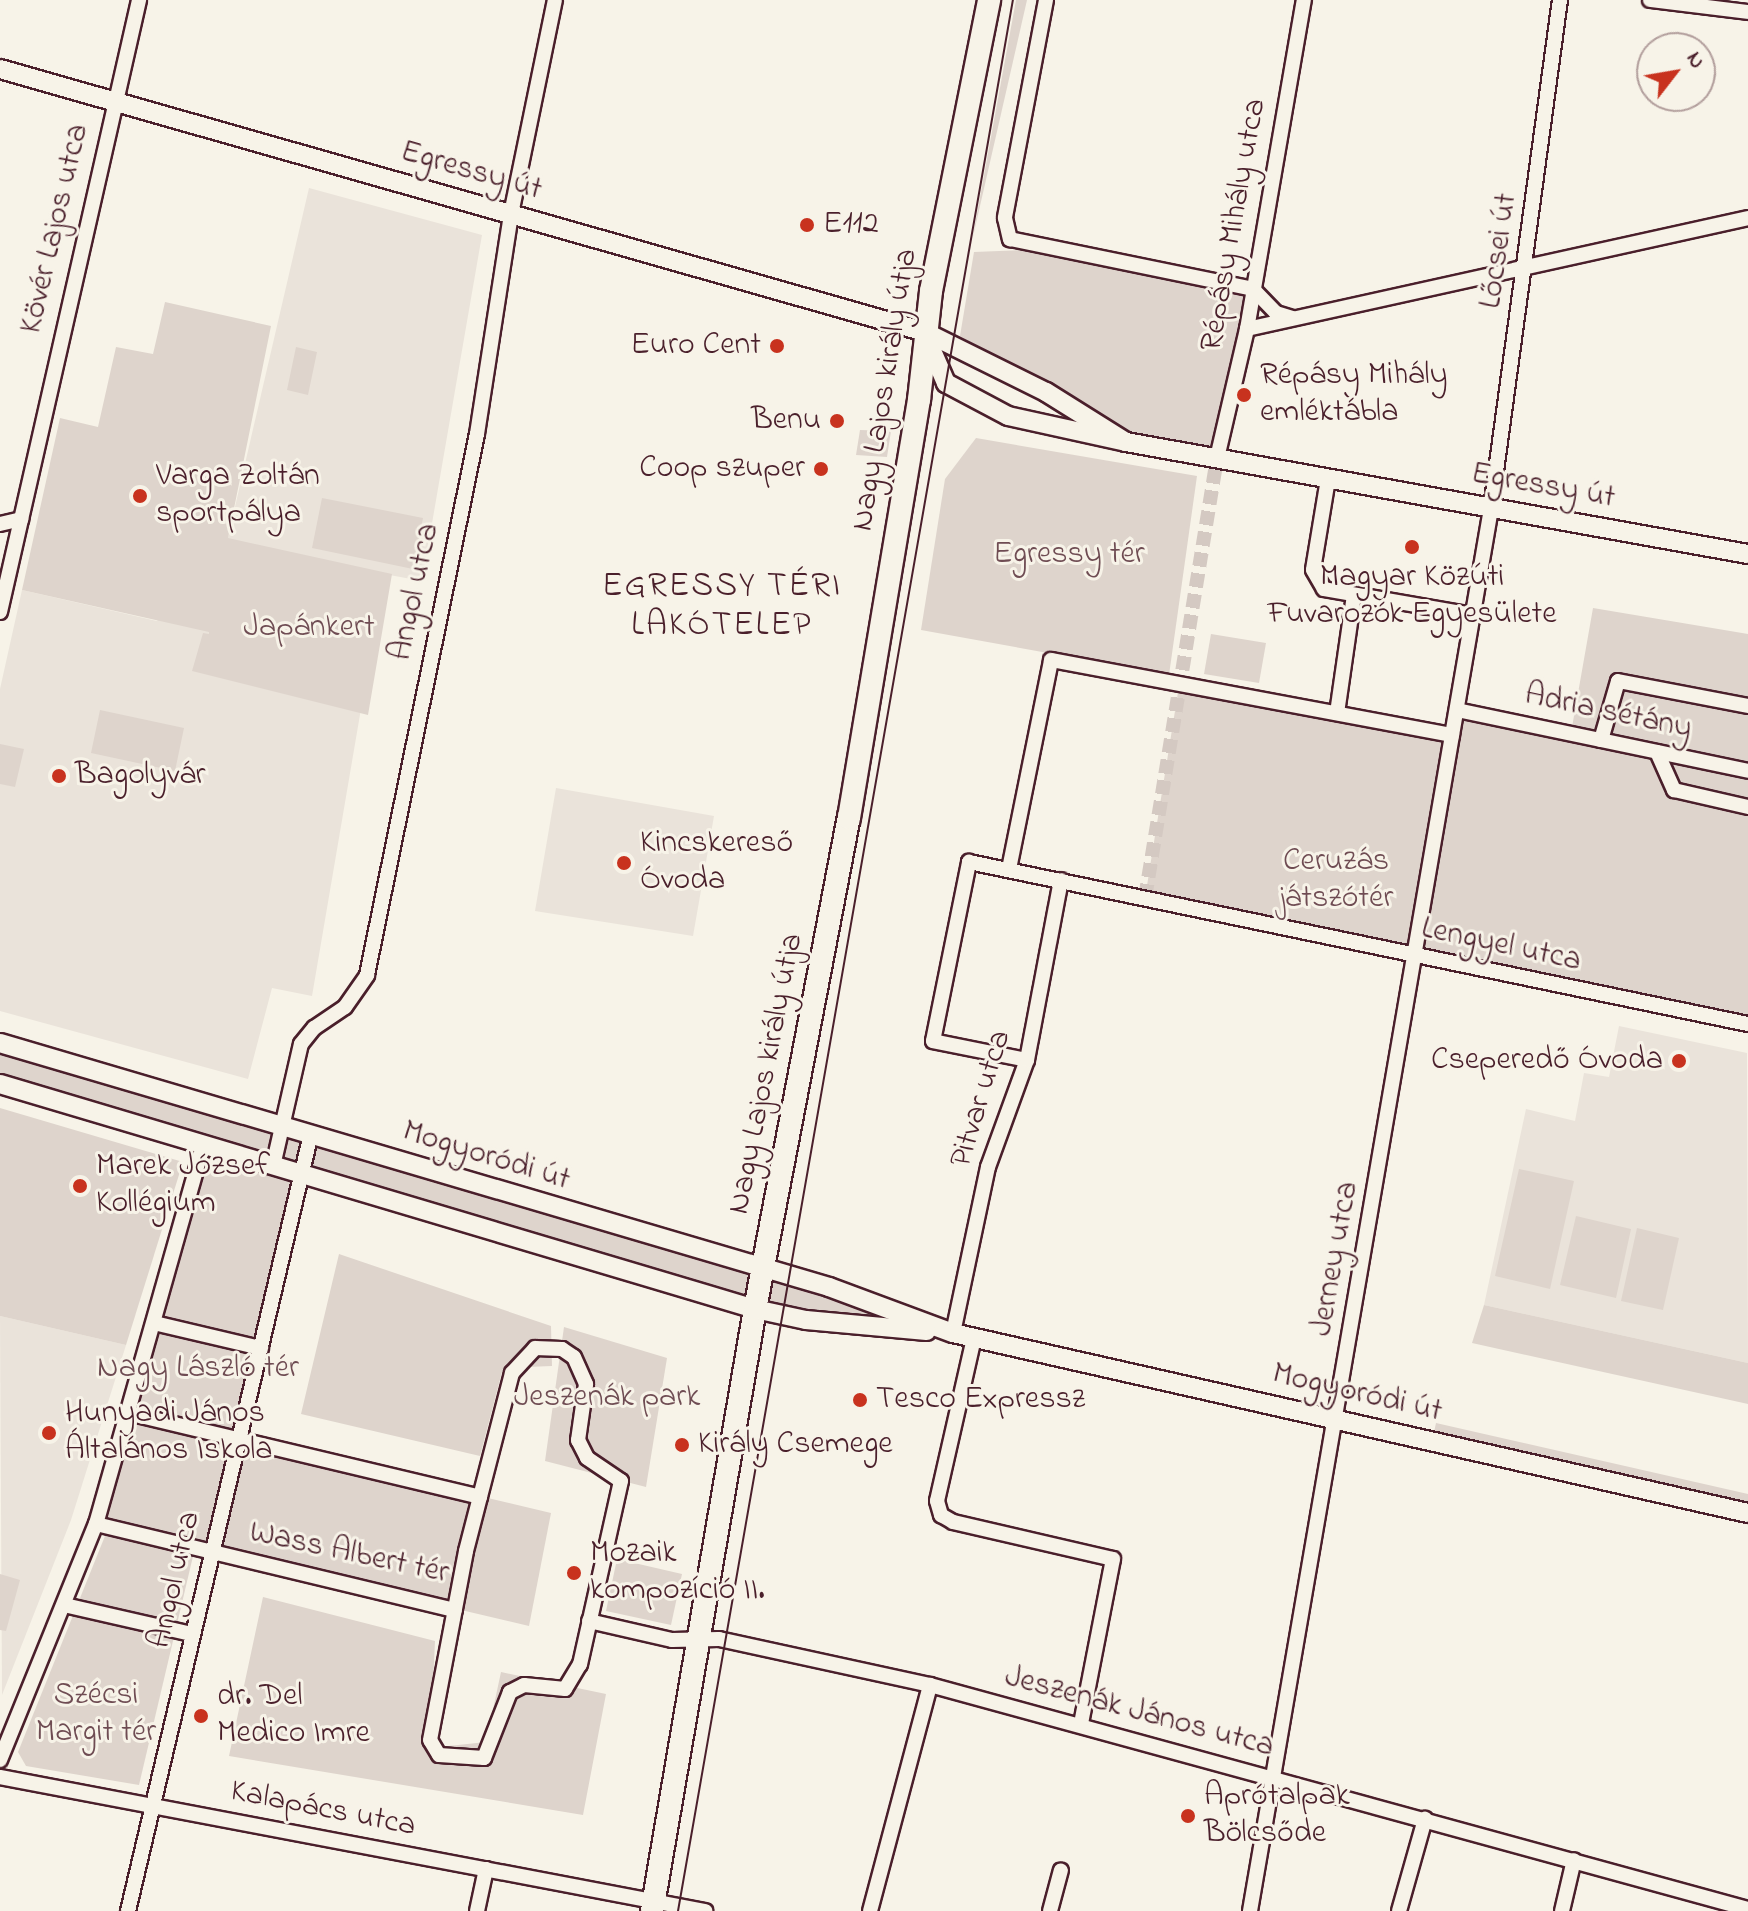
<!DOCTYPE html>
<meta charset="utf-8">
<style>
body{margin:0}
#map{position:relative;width:1748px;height:1911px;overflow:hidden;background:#f7f3e8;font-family:"Indie Flower",sans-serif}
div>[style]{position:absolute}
.built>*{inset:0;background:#eae3da}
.green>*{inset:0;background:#ded4cc}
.minor-tunnel>*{height:14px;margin-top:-7px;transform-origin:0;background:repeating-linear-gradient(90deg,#d4c9c2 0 14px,transparent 0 21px)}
.roads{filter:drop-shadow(2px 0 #4a1f2b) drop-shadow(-2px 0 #4a1f2b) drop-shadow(0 2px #4a1f2b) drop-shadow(0 -2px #4a1f2b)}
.minor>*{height:14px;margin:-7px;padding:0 7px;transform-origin:7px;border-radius:7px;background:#f7f3e8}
.tertiary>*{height:18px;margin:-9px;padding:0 9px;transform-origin:9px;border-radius:9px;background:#f7f3e8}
.secondary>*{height:22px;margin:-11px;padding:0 11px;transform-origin:11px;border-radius:11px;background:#f7f3e8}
.tram>*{height:2px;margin:-1px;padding:0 1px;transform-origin:1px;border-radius:1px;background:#4a1f2b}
.dots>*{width:22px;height:22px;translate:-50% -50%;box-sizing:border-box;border:4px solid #f7f3e8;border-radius:50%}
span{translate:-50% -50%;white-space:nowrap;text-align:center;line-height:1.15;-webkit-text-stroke:6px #f7f3e8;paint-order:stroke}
.street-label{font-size:32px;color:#4a1f2b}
.poi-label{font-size:32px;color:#4a1f2b}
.left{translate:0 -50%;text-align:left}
.right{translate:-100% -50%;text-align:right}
.park-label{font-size:32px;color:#6f4c53}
.neighbourhood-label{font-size:34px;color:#4a1f2b;letter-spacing:2px}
.north{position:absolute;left:1636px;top:32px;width:80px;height:80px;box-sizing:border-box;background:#f7f3e8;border:2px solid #b29e9c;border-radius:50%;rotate:59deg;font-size:22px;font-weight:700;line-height:32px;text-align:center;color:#4a1f2b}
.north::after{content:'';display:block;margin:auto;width:28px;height:36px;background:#c8321e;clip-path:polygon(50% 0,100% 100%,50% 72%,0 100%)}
</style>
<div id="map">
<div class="built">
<div style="clip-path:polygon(309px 188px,482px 235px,422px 581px,384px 574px,312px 996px,272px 988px,248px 1079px,0 1011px,0 689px,22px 590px,157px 621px,228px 537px)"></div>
<div style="clip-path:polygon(556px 788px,714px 816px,693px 936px,535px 911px)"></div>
<div style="clip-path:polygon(1619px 1026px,1747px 1053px,1748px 1363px,1484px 1305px,1526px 1109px,1575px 1121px,1584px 1073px,1609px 1077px)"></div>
<div style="clip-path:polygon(0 1316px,126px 1345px,71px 1520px,2px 1695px)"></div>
</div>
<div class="green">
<div style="clip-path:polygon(1016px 0,1027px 0,972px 241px)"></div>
<div style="clip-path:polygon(1049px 249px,1253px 289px,1226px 450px,1122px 430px,960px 336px,974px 252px)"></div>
<div style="clip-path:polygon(165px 302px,271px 326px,228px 538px,392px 574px,368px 715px,192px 671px,203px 633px,209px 634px,209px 632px,22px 590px,60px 418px,98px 427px,116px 347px,153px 354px)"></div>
<div style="clip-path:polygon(296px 347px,317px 352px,308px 395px,287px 390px)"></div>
<div style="clip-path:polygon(860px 430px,891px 431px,887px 457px,856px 455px)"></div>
<div style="clip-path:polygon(976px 438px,1197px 476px,1169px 675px,921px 630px,945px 479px)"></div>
<div style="clip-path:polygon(322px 498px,423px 518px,413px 569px,312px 548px)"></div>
<div style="clip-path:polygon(1593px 608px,1748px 634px,1748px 1024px,1145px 898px,1179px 686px,1452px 735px,1457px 710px,1571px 733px)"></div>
<div style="clip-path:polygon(1211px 634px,1266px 643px,1259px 683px,1204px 674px)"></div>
<div style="clip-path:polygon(100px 710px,184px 728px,175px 771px,91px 753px)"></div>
<div style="clip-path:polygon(0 744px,24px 749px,15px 787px,0 784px)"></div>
<div style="clip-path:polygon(0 1043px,953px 1333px,806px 1320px,0 1084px)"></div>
<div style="clip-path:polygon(0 1108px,183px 1162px,126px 1345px,0 1316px)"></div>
<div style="clip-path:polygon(207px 1154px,297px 1180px,236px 1433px,132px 1409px)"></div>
<div style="clip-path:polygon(1519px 1169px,1574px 1181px,1550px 1289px,1495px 1276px)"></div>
<div style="clip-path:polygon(1576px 1216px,1631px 1229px,1616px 1298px,1560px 1285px)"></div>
<div style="clip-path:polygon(1637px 1228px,1679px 1238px,1663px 1310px,1621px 1301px)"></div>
<div style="clip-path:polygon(339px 1254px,551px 1326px,552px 1366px,503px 1368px,480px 1456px,301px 1414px)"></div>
<div style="clip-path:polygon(1484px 1305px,1748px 1363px,1748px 1404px,1472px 1343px)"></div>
<div style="clip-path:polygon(564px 1327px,667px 1358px,646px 1487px,545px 1461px)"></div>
<div style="clip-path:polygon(128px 1413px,551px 1513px,529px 1626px,96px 1524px)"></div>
<div style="clip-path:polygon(1436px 1423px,1748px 1494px,1748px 1509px,1433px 1437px)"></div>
<div style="clip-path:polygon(107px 1531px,194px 1552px,139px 1785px,26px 1766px,18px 1752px)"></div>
<div style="clip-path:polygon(617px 1559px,682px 1574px,671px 1625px,606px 1611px)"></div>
<div style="clip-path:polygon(0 1574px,20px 1580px,6px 1631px,0 1630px)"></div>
<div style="clip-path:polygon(263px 1597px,435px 1641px,430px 1748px,486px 1742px,501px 1672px,606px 1694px,583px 1815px,229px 1756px)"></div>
</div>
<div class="minor-tunnel">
<div style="left:1145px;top:898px;width:446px;rotate:-80.7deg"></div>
</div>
<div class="roads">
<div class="minor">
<div style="left:1046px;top:0;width:222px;rotate:100.7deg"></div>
<div style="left:1005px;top:218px;width:22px;rotate:77deg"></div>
<div style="left:1010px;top:239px;width:248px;rotate:11.6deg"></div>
<div style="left:1253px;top:289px;width:33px;rotate:46deg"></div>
<div style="left:1276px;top:313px;width:17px;rotate:17deg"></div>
<div style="left:1650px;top:0;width:99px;rotate:7deg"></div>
<div style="left:1247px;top:329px;width:513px;rotate:-12.49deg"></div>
<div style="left:1217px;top:458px;width:132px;rotate:-76.9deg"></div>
<div style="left:1247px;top:329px;width:334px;rotate:-80.2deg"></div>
<div style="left:1328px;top:479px;width:92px;rotate:99.4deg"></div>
<div style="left:1313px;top:570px;width:22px;rotate:60deg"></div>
<div style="left:1324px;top:589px;width:151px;rotate:9.9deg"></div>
<div style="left:0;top:524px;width:22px;rotate:-13deg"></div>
<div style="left:0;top:612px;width:628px;rotate:-77.2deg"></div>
<div style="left:1457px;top:710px;width:297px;rotate:11.8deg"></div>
<div style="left:1337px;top:713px;width:119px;rotate:-81.8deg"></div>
<div style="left:1601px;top:740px;width:61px;rotate:-73.9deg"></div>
<div style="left:1618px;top:681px;width:132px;rotate:10.9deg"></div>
<div style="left:1657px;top:752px;width:42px;rotate:65.9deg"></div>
<div style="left:1674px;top:790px;width:76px;rotate:12.9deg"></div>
<div style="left:1009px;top:869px;width:213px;rotate:-78.6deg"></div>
<div style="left:1051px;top:660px;width:408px;rotate:10.6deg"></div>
<div style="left:1027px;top:1060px;width:96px;rotate:-168.6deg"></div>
<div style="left:933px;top:1041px;width:183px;rotate:-78.6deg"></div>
<div style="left:969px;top:862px;width:796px;rotate:11.75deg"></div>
<div style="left:273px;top:1166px;width:125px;rotate:-77.1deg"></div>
<div style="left:301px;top:1044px;width:21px;rotate:-51deg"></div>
<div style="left:314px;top:1028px;width:37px;rotate:-34deg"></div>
<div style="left:345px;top:1007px;width:39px;rotate:-55deg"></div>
<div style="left:367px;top:975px;width:552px;rotate:-78.51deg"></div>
<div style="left:477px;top:434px;width:223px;rotate:-81.2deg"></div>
<div style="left:511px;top:214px;width:218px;rotate:-78.4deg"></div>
<div style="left:154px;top:1323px;width:110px;rotate:13.2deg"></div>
<div style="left:953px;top:1333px;width:170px;rotate:-78.1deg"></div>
<div style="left:988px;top:1167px;width:114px;rotate:-70deg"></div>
<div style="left:1027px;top:1060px;width:183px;rotate:-79.3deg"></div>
<div style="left:974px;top:1338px;width:167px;rotate:102.8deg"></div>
<div style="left:937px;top:1501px;width:15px;rotate:74deg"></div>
<div style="left:941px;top:1515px;width:14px;rotate:30deg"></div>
<div style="left:953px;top:1522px;width:164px;rotate:13deg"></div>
<div style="left:1113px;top:1559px;width:168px;rotate:101deg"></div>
<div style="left:535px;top:1348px;width:27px;rotate:2deg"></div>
<div style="left:562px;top:1349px;width:14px;rotate:34deg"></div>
<div style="left:574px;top:1357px;width:30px;rotate:66deg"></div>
<div style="left:586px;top:1384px;width:57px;rotate:98.1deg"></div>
<div style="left:578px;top:1440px;width:20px;rotate:63deg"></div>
<div style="left:587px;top:1458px;width:41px;rotate:34.1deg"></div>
<div style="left:621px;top:1481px;width:188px;rotate:102.6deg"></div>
<div style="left:580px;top:1664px;width:29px;rotate:121deg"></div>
<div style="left:565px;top:1689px;width:41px;rotate:-174.4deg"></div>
<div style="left:524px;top:1685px;width:16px;rotate:153deg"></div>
<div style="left:510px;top:1692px;width:71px;rotate:111.5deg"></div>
<div style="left:484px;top:1758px;width:45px;rotate:-176.2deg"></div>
<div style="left:439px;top:1755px;width:17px;rotate:-121deg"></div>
<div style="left:430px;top:1740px;width:192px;rotate:-79.2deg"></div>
<div style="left:466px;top:1551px;width:184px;rotate:-75.5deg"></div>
<div style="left:512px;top:1373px;width:34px;rotate:-47deg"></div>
<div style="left:128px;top:1413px;width:362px;rotate:13.4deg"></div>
<div style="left:96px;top:1524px;width:369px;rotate:13.5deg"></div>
<div style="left:64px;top:1605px;width:131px;rotate:12.8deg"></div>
<div style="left:589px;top:1621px;width:85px;rotate:12.9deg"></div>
<div style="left:672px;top:1640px;width:47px;rotate:-1.2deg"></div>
<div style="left:719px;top:1639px;width:216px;rotate:12.3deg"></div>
<div style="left:930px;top:1685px;width:848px;rotate:15.31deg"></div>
<div style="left:0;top:1760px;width:255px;rotate:-67.9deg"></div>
<div style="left:96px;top:1524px;width:394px;rotate:-74.2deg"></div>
<div style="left:0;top:1777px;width:718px;rotate:10.76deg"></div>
<div style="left:128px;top:1911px;width:798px;rotate:-76.75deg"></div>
<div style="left:477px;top:1911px;width:43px;rotate:-77.9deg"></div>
<div style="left:870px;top:1911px;width:234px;rotate:-75.1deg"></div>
<div style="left:1050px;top:1911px;width:42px;rotate:-75deg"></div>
<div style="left:1250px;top:1911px;width:1424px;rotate:-80.25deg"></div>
<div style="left:1491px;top:508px;width:513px;rotate:-82.27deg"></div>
<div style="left:1399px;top:1911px;width:96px;rotate:-74.2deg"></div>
<div style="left:1562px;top:1911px;width:52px;rotate:-76.8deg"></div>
</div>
<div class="tertiary">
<div style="left:0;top:69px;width:962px;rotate:15.87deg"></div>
<div style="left:925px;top:332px;width:135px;rotate:26.4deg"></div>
<div style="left:1046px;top:392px;width:94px;rotate:32deg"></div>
<div style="left:927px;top:339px;width:48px;rotate:66.6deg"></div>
<div style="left:946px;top:383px;width:70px;rotate:28deg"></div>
<div style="left:1008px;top:416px;width:121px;rotate:12.4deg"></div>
<div style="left:1126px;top:442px;width:632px;rotate:10.21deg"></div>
<div style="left:0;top:1043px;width:864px;rotate:16.4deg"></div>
<div style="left:829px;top:1287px;width:132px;rotate:20.4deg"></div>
<div style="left:953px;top:1333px;width:815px;rotate:12.76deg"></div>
<div style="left:0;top:1084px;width:788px;rotate:16.59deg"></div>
<div style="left:755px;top:1309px;width:52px;rotate:12.2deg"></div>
<div style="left:806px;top:1320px;width:121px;rotate:5.2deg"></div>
</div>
<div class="secondary">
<div style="left:652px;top:1911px;width:611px;rotate:-80.29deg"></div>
<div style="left:755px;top:1309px;width:500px;rotate:-79.2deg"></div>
<div style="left:849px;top:818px;width:424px;rotate:-80.5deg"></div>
<div style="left:919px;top:400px;width:110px;rotate:-83.7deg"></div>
<div style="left:931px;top:291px;width:297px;rotate:-78.7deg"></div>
</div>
</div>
<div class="tram">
<div style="left:678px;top:1911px;width:1940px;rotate:-80.06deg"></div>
</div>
<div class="dots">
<div style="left:807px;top:225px;background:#c8321e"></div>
<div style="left:777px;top:346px;background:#c8321e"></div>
<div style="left:1244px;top:395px;background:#c8321e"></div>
<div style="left:837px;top:421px;background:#c8321e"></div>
<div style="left:821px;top:469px;background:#c8321e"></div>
<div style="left:140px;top:496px;background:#c8321e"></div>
<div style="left:1412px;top:547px;background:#c8321e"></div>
<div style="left:59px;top:776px;background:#c8321e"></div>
<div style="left:624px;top:863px;background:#c8321e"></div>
<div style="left:1679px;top:1061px;background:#c8321e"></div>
<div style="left:80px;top:1186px;background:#c8321e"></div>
<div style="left:860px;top:1400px;background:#c8321e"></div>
<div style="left:49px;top:1433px;background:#c8321e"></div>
<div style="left:682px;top:1445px;background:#c8321e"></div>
<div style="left:574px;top:1573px;background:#c8321e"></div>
<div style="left:201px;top:1716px;background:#c8321e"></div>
<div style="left:1188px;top:1816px;background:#c8321e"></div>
</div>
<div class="street-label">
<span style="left:471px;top:172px;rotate:16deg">Egressy út</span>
<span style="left:1235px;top:225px;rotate:-80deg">Répásy Mihály utca</span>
<span style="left:56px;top:229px;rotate:-77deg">Kövér Lajos utca</span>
<span style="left:1500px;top:251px;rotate:-82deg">Lőcsei út</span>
<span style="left:886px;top:390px;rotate:-81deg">Nagy Lajos király útja</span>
<span style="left:1543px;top:487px;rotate:10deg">Egressy út</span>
<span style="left:416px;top:592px;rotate:-78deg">Angol utca</span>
<span style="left:1608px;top:713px;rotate:12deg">Adria sétány</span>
<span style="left:1501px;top:946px;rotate:12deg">Lengyel utca</span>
<span style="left:767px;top:1074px;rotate:-79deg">Nagy Lajos király útja</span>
<span style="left:982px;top:1099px;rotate:-73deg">Pitvar utca</span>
<span style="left:486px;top:1157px;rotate:17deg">Mogyoródi út</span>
<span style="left:1336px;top:1259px;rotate:-80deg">Jerney utca</span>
<span style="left:1357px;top:1394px;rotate:13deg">Mogyoródi út</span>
<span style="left:349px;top:1554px;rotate:12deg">Wass Albert tér</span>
<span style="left:176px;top:1580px;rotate:-77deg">Angol utca</span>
<span style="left:1139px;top:1713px;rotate:15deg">Jeszenák János utca</span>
<span style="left:323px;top:1810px;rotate:11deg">Kalapács utca</span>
</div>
<div class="poi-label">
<span class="left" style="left:823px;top:225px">E112</span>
<span class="right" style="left:761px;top:346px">Euro Cent</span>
<span class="left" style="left:1260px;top:395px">Répásy Mihály<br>emléktábla</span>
<span class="right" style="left:821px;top:421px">Benu</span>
<span class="right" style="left:805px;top:469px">Coop szuper</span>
<span class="left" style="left:156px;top:496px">Varga Zoltán<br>sportpálya</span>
<span style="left:1412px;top:597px">Magyar Közúti<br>Fuvarozók Egyesülete</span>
<span class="left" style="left:75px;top:776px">Bagolyvár</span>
<span class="left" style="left:640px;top:863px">Kincskereső<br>Óvoda</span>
<span class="right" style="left:1663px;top:1061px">Cseperedő Óvoda</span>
<span class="left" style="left:96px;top:1186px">Marek József<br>Kollégium</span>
<span class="left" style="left:876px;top:1400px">Tesco Expressz</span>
<span class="left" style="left:65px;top:1433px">Hunyadi János<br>Általános Iskola</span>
<span class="left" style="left:698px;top:1445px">Király Csemege</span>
<span class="left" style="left:590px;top:1573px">Mozaik<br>kompozíció II.</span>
<span class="left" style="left:217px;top:1716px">dr. Del<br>Medico Imre</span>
<span class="left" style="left:1204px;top:1816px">Aprótalpak<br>Bölcsőde</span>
</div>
<div class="park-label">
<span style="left:1069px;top:555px">Egressy tér</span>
<span style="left:309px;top:628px">Japánkert</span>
<span style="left:1336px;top:881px">Ceruzás<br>játszótér</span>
<span style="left:198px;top:1369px">Nagy László tér</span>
<span style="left:607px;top:1398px">Jeszenák park</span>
<span style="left:96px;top:1715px">Szécsi<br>Margit tér</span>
</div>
<div class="neighbourhood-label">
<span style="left:722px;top:607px">EGRESSY TÉRI<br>LAKÓTELEP</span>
</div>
<div class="north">N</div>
</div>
